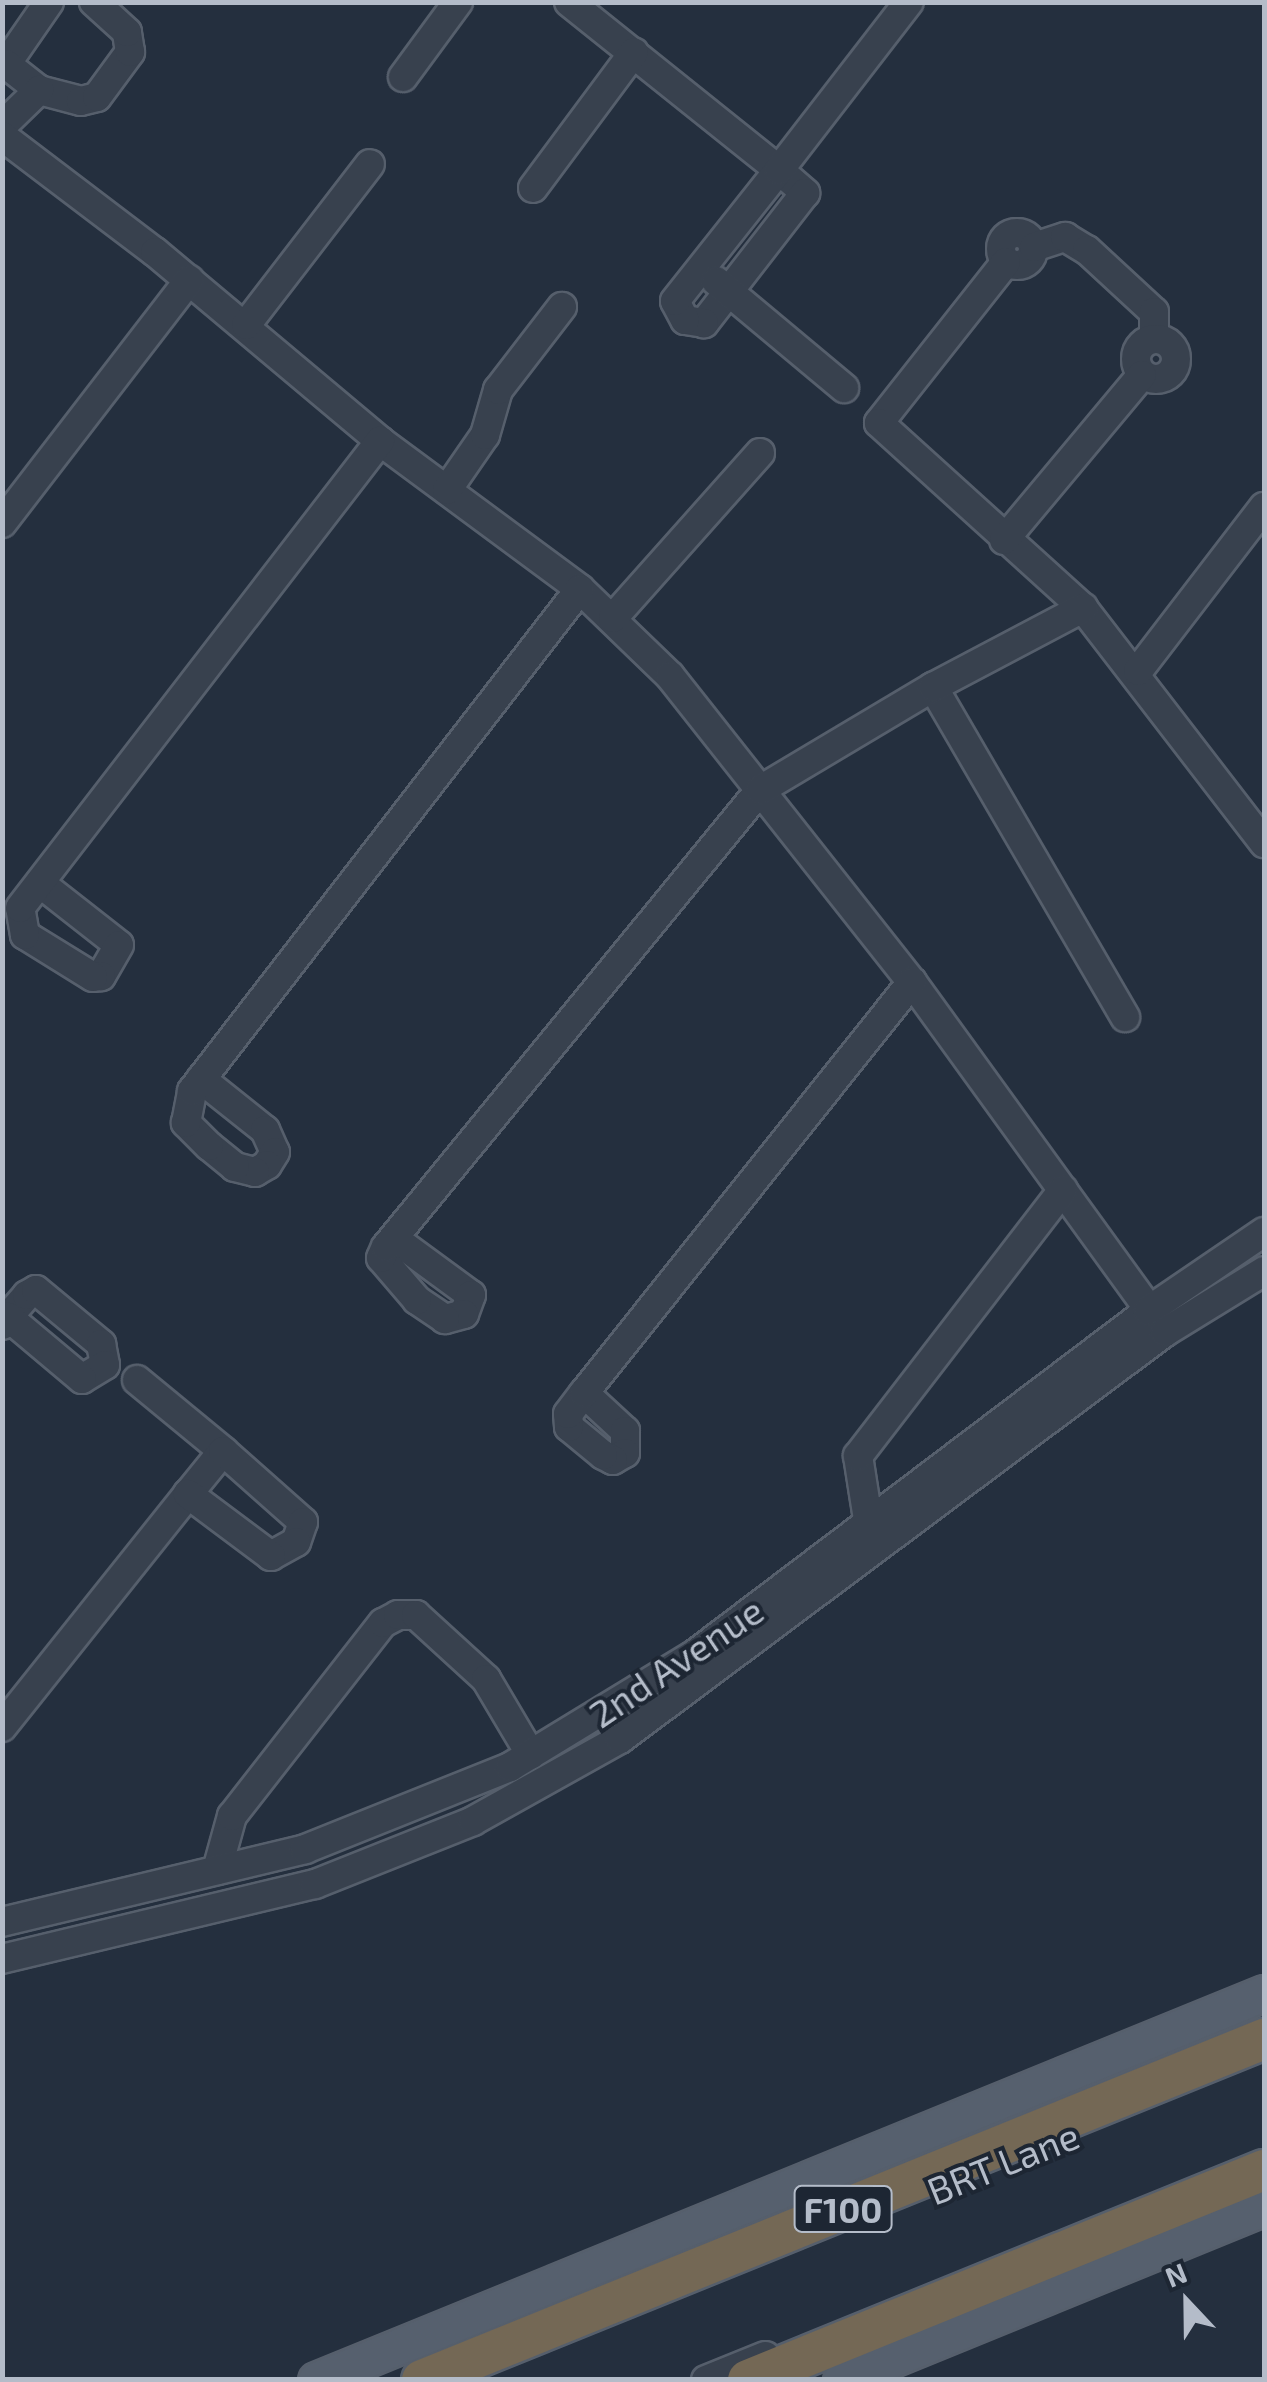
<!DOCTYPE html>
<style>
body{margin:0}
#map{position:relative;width:1267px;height:2382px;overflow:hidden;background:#242f3e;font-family:"Exo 2",sans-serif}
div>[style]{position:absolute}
.roads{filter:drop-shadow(2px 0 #565f6c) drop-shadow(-2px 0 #565f6c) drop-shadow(0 2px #565f6c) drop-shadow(0 -2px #565f6c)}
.minor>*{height:28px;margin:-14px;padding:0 14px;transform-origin:14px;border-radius:14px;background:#38414e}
.minor>.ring{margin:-14px;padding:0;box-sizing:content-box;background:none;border:28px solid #38414e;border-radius:50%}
.major>*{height:35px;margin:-17.5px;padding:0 17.5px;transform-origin:17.5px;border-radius:17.5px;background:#56606e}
.highway>*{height:40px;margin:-20px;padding:0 20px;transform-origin:20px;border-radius:20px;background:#746855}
span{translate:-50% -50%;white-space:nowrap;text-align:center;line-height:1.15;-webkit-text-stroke:8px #1d2633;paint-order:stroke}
.shield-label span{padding:2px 8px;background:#1d2633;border:2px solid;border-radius:8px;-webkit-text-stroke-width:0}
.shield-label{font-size:35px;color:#b4bcc9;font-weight:700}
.street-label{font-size:38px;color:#b4bcc9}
.frame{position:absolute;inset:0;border:5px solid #b4bcc9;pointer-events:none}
.north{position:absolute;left:1137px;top:2252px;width:100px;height:100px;-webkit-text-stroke:8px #1d2633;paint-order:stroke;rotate:338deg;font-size:28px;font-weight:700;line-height:40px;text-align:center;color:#b4bcc9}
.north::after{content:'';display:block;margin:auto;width:35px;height:45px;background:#b4bcc9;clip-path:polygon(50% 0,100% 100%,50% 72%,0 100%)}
</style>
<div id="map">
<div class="roads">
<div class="minor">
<div style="left:49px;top:2px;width:75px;rotate:124.7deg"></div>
<div style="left:6px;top:64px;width:42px;rotate:38.2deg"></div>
<div style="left:39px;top:90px;width:43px;rotate:14.7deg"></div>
<div style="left:81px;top:101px;width:16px;rotate:-14deg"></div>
<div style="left:97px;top:97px;width:56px;rotate:-53.7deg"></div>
<div style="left:130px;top:52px;width:20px;rotate:-99deg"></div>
<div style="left:127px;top:32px;width:45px;rotate:-137.7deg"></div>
<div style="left:569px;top:2px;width:269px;rotate:38.7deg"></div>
<div style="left:779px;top:170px;width:35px;rotate:41deg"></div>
<div style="left:805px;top:193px;width:165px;rotate:127.8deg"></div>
<div style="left:704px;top:323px;width:19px;rotate:-171deg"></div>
<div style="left:685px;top:320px;width:21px;rotate:-118deg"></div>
<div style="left:675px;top:301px;width:167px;rotate:-51.6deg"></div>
<div style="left:779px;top:170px;width:212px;rotate:-52.3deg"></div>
<div style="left:403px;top:77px;width:93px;rotate:-53.7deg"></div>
<div style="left:2px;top:126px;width:52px;rotate:-44.2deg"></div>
<div style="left:2px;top:136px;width:192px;rotate:37.2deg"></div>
<div style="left:155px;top:252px;width:294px;rotate:40deg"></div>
<div style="left:380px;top:441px;width:249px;rotate:36.5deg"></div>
<div style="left:580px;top:589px;width:125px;rotate:44deg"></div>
<div style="left:670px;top:676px;width:390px;rotate:51.7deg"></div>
<div style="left:912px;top:982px;width:432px;rotate:54.1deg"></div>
<div style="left:533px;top:188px;width:169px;rotate:-53.4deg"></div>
<div class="ring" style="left:1001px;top:233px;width:4px;height:4px"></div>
<div style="left:1034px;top:247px;width:33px;rotate:-18deg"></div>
<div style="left:1065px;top:237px;width:26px;rotate:31deg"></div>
<div style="left:1087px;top:250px;width:91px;rotate:42.8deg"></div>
<div style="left:1154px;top:312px;width:27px;rotate:90deg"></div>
<div style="left:1006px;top:262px;width:205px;rotate:128.3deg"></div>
<div style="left:879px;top:423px;width:275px;rotate:42.2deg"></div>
<div style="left:1083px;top:608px;width:297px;rotate:52.4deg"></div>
<div style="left:716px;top:281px;width:167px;rotate:39.9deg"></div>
<div style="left:246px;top:325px;width:203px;rotate:-52.4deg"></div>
<div class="ring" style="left:1136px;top:339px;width:12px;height:12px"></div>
<div style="left:447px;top:490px;width:67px;rotate:-55.4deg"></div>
<div style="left:485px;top:435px;width:47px;rotate:-73.9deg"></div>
<div style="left:498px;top:390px;width:105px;rotate:-52.4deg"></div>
<div style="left:2px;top:523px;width:307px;rotate:-52.4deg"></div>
<div style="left:1004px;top:540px;width:215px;rotate:-50.1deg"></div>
<div style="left:613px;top:618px;width:221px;rotate:-48.3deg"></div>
<div style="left:1138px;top:671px;width:207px;rotate:-52.5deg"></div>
<div style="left:933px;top:687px;width:382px;rotate:59.8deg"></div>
<div style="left:40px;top:883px;width:100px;rotate:38.1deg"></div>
<div style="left:119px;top:945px;width:36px;rotate:120deg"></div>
<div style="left:101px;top:976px;width:8px;rotate:173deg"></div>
<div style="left:93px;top:977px;width:80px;rotate:-148.3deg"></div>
<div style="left:25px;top:935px;width:27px;rotate:-100deg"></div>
<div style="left:20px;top:908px;width:590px;rotate:-52.37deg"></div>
<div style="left:201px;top:1079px;width:82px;rotate:38.6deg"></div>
<div style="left:265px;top:1130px;width:24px;rotate:66deg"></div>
<div style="left:275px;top:1152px;width:15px;rotate:122deg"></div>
<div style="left:267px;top:1165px;width:14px;rotate:150deg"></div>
<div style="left:255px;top:1172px;width:21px;rotate:-166deg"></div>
<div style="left:235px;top:1167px;width:33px;rotate:-141deg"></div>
<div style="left:209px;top:1146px;width:33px;rotate:-135deg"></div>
<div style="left:186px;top:1123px;width:33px;rotate:-79deg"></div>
<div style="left:192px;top:1091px;width:634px;rotate:-52.3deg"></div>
<div style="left:396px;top:1240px;width:93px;rotate:36.3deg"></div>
<div style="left:471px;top:1295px;width:20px;rotate:110deg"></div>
<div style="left:464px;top:1314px;width:20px;rotate:165deg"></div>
<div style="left:445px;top:1319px;width:34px;rotate:-146deg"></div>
<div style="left:417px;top:1300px;width:55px;rotate:-130.6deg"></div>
<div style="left:381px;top:1258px;width:12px;rotate:-66deg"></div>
<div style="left:386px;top:1247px;width:591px;rotate:-50.7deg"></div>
<div style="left:760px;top:790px;width:201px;rotate:-30.8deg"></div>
<div style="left:933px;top:687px;width:170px;rotate:-27.8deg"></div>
<div style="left:2px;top:1325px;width:10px;rotate:-53deg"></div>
<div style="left:8px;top:1317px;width:29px;rotate:-49deg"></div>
<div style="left:27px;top:1295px;width:10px;rotate:-29deg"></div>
<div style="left:36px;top:1290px;width:85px;rotate:39.7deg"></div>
<div style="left:101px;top:1344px;width:21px;rotate:79deg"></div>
<div style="left:105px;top:1365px;width:27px;rotate:149deg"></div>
<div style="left:82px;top:1379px;width:97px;rotate:-140deg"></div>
<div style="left:137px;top:1380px;width:112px;rotate:39.5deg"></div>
<div style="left:584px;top:1393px;width:56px;rotate:42.8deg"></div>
<div style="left:625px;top:1431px;width:22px;rotate:90deg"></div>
<div style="left:625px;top:1453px;width:14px;rotate:150deg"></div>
<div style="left:613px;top:1460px;width:11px;rotate:-153deg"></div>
<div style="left:603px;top:1455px;width:44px;rotate:-140.5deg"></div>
<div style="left:569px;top:1427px;width:13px;rotate:-94deg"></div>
<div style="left:568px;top:1414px;width:26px;rotate:-53deg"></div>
<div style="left:584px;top:1393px;width:526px;rotate:-51.41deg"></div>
<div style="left:869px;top:1526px;width:71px;rotate:-98.9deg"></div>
<div style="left:858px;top:1456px;width:336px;rotate:-52.4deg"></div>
<div style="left:2px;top:1727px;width:298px;rotate:-51.4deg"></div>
<div style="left:188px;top:1494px;width:55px;rotate:-50.9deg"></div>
<div style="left:223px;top:1451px;width:107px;rotate:41.6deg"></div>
<div style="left:303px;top:1522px;width:21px;rotate:109deg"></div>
<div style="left:296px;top:1542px;width:29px;rotate:151deg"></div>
<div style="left:271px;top:1556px;width:104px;rotate:-143.2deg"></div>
<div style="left:217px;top:1870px;width:56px;rotate:-74.5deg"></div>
<div style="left:232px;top:1816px;width:245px;rotate:-52deg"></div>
<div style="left:383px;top:1623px;width:17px;rotate:-28deg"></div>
<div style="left:398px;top:1615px;width:18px"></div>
<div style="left:416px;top:1615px;width:95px;rotate:42.4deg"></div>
<div style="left:486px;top:1679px;width:88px;rotate:59.4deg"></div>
<div style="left:2px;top:1922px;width:312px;rotate:-13.5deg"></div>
<div style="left:305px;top:1849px;width:221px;rotate:-21.8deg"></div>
<div style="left:510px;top:1767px;width:217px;rotate:-31.4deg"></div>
<div style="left:695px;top:1654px;width:568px;rotate:-37.13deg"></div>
<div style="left:1148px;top:1311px;width:140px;rotate:-34.3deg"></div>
<div style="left:2px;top:1959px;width:322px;rotate:-13.5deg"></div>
<div style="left:315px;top:1884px;width:170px;rotate:-21.7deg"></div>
<div style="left:473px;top:1821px;width:168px;rotate:-29.2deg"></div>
<div style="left:620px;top:1739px;width:680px;rotate:-36.75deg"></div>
<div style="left:1165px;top:1332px;width:116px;rotate:-31.6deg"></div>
<div style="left:706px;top:2380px;width:64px;rotate:-22.1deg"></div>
</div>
<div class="major">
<div style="left:316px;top:2380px;width:1024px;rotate:-22.21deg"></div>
<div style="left:841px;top:2380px;width:457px;rotate:-22.2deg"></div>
</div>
<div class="highway">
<div style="left:422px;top:2380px;width:908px;rotate:-22.05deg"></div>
<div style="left:748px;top:2380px;width:557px;rotate:-22.15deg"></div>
</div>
</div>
<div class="shield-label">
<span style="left:843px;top:2209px">F100</span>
</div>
<div class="street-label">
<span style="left:676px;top:1662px;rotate:-34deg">2nd Avenue</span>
<span style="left:1003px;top:2163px;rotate:-22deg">BRT Lane</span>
</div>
<div class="frame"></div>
<div class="north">N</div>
</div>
